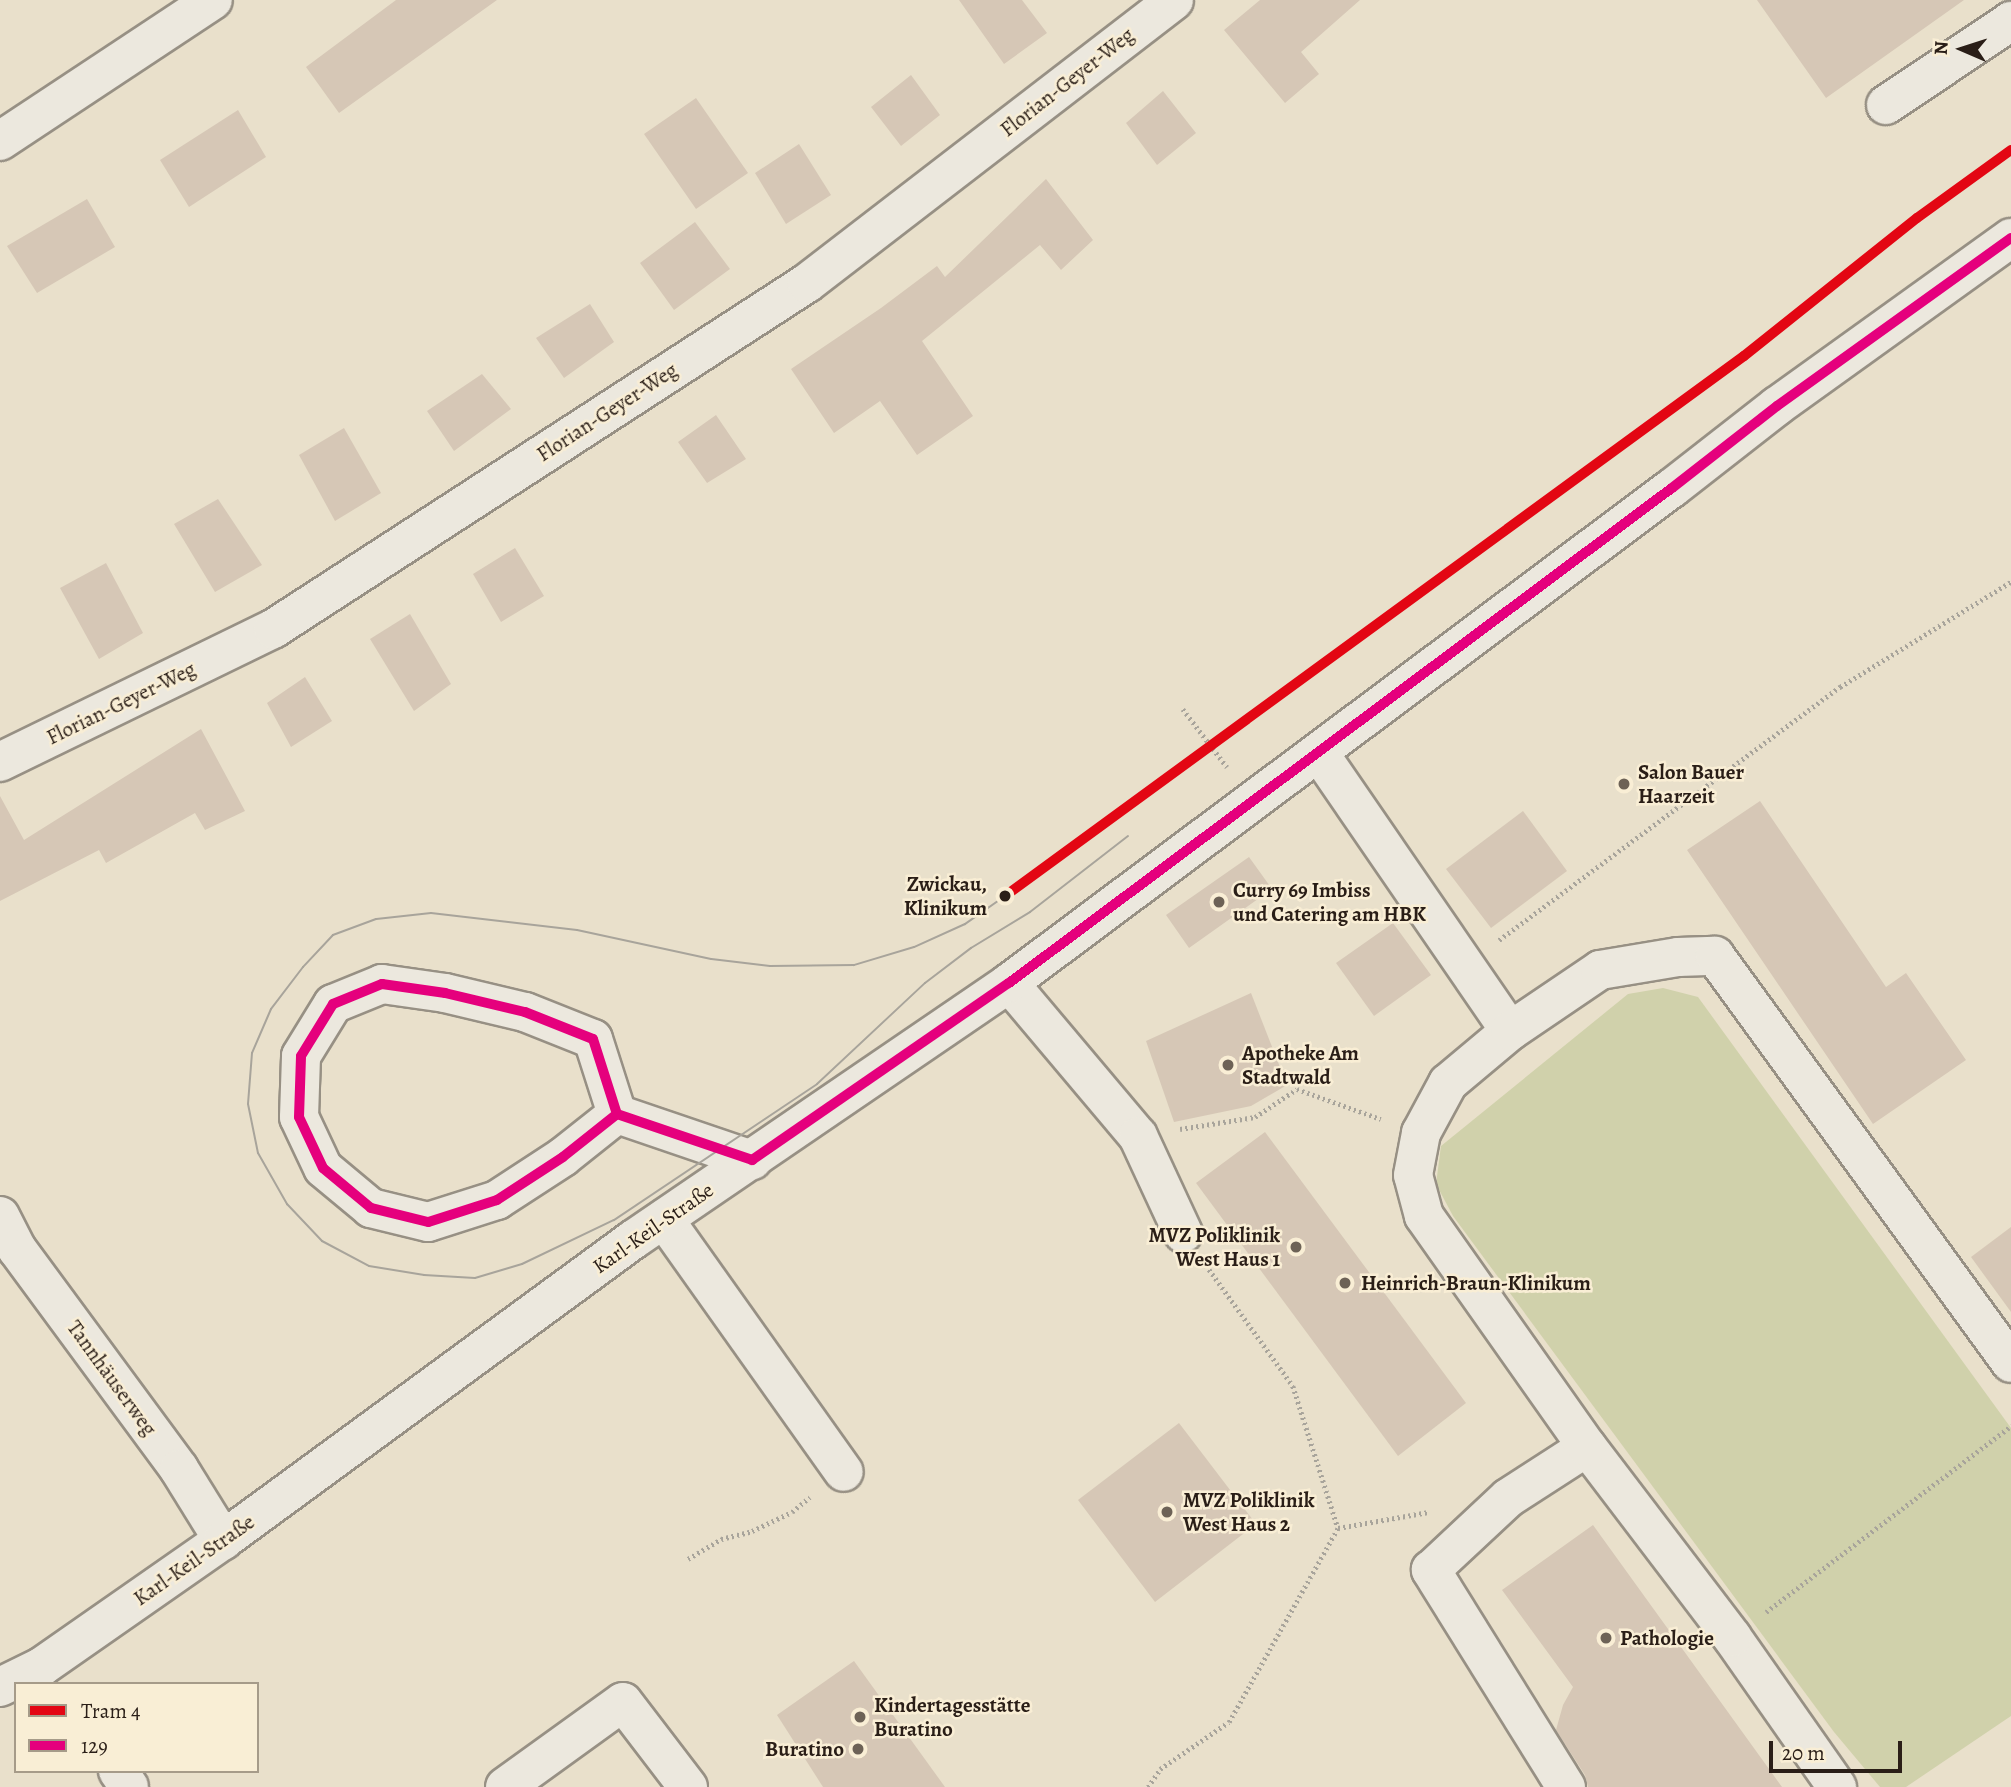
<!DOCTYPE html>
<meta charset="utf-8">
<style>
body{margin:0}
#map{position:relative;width:2011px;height:1787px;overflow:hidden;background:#e9e0cb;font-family:Alegreya,serif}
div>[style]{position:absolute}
.green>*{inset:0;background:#d0d1ab}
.building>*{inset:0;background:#d6c7b6}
.path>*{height:4.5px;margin-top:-2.25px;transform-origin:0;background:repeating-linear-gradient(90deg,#a8a49b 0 2px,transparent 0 5.5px)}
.roads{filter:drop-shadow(2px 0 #979084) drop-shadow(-2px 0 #979084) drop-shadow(0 2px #979084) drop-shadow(0 -2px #979084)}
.minor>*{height:38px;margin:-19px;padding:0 19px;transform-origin:19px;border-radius:19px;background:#ece8de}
.tram>*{height:2px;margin:-1px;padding:0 1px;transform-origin:1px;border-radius:1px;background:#a8a49b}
.bus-1>*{height:10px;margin:-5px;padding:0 5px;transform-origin:5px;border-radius:5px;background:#e5007d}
.tram-1>*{height:10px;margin:-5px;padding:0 5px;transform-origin:5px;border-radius:5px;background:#e30613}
.dots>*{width:19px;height:19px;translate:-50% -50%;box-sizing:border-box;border:4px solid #f9eed5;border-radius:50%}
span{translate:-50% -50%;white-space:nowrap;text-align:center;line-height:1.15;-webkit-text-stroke:5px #f9eed5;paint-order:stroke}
.street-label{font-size:21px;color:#2a1e17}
.poi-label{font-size:21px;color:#2a1e17;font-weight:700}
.left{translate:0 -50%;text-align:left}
.right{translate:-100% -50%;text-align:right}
.stop-label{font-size:21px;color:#2a1e17;font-weight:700}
.legend{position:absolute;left:14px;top:1682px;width:245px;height:91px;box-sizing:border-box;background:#f9eed5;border:2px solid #a69b89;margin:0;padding:9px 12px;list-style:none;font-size:21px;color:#2a1e17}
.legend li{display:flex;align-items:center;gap:14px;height:35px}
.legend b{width:35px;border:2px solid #a69b89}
.north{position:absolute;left:1927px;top:14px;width:70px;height:70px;-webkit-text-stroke:5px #f9eed5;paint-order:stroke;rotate:273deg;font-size:19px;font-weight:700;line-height:28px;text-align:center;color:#2a1e17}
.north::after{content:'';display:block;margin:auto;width:24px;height:32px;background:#2a1e17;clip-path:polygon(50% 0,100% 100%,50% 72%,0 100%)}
.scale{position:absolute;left:1769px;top:1741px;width:133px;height:32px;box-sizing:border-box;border:4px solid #2a1e17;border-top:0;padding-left:9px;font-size:21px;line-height:24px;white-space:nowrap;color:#2a1e17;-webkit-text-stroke:5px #f9eed5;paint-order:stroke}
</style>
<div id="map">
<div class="green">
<div style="clip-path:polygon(1663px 988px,1698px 997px,2011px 1428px,2011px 1716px,1906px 1787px,1880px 1787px,1834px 1732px,1453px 1216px,1436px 1184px,1441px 1146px,1628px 994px)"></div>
</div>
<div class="building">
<div style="clip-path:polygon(396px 0,497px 0,339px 113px,306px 67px)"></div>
<div style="clip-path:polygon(959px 0,1022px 0,1047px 33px,1004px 64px)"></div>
<div style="clip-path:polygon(1260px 0,1360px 0,1301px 52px,1319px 74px,1285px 103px,1224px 30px)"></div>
<div style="clip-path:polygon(1757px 0,1964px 0,1826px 98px)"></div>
<div style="clip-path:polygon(911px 75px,940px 115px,901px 146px,871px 107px)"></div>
<div style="clip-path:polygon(1163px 91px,1196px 133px,1157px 165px,1126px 123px)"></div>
<div style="clip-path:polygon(696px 98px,748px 173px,696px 209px,644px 134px)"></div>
<div style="clip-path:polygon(238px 110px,266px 157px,189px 207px,160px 160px)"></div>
<div style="clip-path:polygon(799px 144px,831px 195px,786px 224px,755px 173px)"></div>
<div style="clip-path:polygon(1046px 179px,1093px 240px,1061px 270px,1040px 245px,922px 341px,973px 416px,917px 455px,880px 401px,834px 433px,791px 369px,881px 308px,937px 266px,945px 277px)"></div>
<div style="clip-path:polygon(87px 199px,115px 247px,37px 293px,7px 246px)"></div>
<div style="clip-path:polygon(695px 222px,730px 269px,674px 310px,640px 263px)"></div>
<div style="clip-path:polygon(590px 304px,614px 342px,564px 378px,536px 338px)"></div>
<div style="clip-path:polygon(482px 374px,511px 409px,454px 451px,427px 411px)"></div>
<div style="clip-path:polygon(716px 415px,746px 459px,707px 483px,678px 442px)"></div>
<div style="clip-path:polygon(344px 428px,381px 493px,335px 521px,299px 455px)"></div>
<div style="clip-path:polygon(218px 499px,262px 565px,215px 592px,174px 524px)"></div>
<div style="clip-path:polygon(515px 548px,544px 596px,501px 622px,473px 574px)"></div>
<div style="clip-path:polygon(106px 563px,143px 633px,99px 659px,60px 588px)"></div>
<div style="clip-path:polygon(410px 614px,451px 684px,414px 711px,370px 639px)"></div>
<div style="clip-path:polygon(305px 677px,332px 721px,291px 747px,267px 703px)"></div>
<div style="clip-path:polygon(201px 729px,245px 811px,205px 830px,195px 813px,106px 863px,99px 850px,0 901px,0 796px,24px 840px)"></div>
<div style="clip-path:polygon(1760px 801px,1886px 987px,1906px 973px,1966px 1060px,1873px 1124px,1687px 850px)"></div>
<div style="clip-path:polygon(1523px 811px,1567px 871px,1491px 928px,1446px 869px)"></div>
<div style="clip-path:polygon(1249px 857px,1272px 889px,1189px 948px,1166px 915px)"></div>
<div style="clip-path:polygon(1393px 923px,1431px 975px,1374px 1016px,1336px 963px)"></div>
<div style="clip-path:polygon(1251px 993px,1287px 1085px,1251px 1106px,1174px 1122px,1146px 1041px)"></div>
<div style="clip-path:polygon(1265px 1132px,1466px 1403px,1398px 1456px,1196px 1183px)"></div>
<div style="clip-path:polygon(2011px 1227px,2011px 1312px,1971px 1257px)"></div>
<div style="clip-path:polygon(1179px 1423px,1256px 1524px,1155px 1602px,1078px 1500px)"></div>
<div style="clip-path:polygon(1593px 1525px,1782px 1787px,1588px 1787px,1585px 1775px,1556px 1730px,1563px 1705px,1573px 1687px,1502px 1590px)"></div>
<div style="clip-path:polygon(854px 1661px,945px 1787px,823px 1787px,777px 1715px)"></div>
</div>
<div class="path">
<div style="left:1183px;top:709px;width:73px;rotate:52.8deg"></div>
<div style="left:1499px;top:940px;width:425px;rotate:-36.6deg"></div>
<div style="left:1840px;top:687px;width:201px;rotate:-31.6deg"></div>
<div style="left:1180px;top:1129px;width:76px;rotate:-9.1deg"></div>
<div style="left:1255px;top:1117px;width:50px;rotate:-33.7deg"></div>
<div style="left:1297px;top:1089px;width:89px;rotate:19.7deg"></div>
<div style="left:1206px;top:1265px;width:149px;rotate:54.3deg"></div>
<div style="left:1293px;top:1386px;width:149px;rotate:72.4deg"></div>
<div style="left:688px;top:1559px;width:39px;rotate:-31deg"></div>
<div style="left:721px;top:1539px;width:32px;rotate:-14deg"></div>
<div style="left:752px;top:1531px;width:44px;rotate:-25.4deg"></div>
<div style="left:792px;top:1512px;width:23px;rotate:-40deg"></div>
<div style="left:1766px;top:1612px;width:308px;rotate:-37.2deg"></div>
<div style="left:1148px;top:1787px;width:22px;rotate:-56deg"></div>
<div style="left:1160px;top:1769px;width:83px;rotate:-34.3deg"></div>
<div style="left:1229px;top:1722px;width:223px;rotate:-60.7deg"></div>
<div style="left:1338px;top:1528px;width:92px;rotate:-10deg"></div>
</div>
<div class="roads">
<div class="minor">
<div style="left:1886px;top:105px;width:151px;rotate:-33.9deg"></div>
<div style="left:0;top:141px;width:255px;rotate:-33.5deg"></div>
<div style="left:1319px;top:753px;width:337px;rotate:55.5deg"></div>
<div style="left:0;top:762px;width:304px;rotate:-26deg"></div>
<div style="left:273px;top:629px;width:636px;rotate:-32.94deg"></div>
<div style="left:807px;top:283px;width:463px;rotate:-37.6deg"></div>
<div style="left:1009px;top:983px;width:200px;rotate:49.9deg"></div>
<div style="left:1138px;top:1136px;width:107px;rotate:65.1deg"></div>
<div style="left:382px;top:984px;width:64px;rotate:8.1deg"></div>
<div style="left:445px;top:993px;width:82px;rotate:13.4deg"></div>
<div style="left:525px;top:1012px;width:73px;rotate:21.7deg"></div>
<div style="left:593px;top:1039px;width:79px;rotate:72.3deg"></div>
<div style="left:617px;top:1114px;width:69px;rotate:141.5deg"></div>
<div style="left:563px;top:1157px;width:79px;rotate:146.9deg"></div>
<div style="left:497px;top:1200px;width:72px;rotate:162.3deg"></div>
<div style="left:428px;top:1222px;width:59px;rotate:-166.2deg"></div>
<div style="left:371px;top:1208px;width:62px;rotate:-140.2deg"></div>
<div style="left:323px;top:1168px;width:56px;rotate:-115.2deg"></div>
<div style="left:299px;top:1117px;width:61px;rotate:-88.1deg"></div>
<div style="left:301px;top:1056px;width:61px;rotate:-58.4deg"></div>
<div style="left:333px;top:1004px;width:53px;rotate:-22.2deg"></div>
<div style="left:617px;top:1114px;width:143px;rotate:18.8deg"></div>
<div style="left:0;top:1216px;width:37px;rotate:63deg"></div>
<div style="left:17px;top:1249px;width:273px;rotate:53.6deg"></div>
<div style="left:179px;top:1469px;width:84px;rotate:58.2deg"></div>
<div style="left:664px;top:1219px;width:310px;rotate:54.6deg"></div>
<div style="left:0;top:1687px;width:46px;rotate:-26deg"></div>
<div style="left:41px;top:1667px;width:222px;rotate:-34.9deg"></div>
<div style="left:223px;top:1540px;width:509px;rotate:-36.22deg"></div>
<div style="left:634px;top:1239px;width:454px;rotate:-34.3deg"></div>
<div style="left:1009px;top:983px;width:827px;rotate:-36.75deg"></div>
<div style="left:1672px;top:488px;width:133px;rotate:-38deg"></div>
<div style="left:1777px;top:406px;width:288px;rotate:-35.7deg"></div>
<div style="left:118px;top:1771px;width:19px;rotate:55deg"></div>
<div style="left:505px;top:1787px;width:145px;rotate:-35.8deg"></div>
<div style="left:623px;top:1702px;width:107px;rotate:52.6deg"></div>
<div style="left:1566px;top:1787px;width:256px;rotate:-121.9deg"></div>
<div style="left:1431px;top:1570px;width:105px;rotate:-43.1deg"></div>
<div style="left:1508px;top:1498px;width:94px;rotate:-32.8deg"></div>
<div style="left:1837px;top:1787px;width:183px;rotate:-125deg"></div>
<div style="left:1732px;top:1637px;width:239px;rotate:-127.3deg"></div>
<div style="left:1587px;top:1447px;width:283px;rotate:-125.2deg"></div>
<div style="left:1424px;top:1216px;width:42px;rotate:-105deg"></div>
<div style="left:1413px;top:1175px;width:43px;rotate:-79.2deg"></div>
<div style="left:1421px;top:1133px;width:57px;rotate:-61.6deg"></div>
<div style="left:1448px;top:1083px;width:81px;rotate:-40deg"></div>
<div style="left:1510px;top:1031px;width:109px;rotate:-34.1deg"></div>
<div style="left:1600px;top:970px;width:79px;rotate:-9.5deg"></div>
<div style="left:1678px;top:957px;width:37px;rotate:-2deg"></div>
<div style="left:1715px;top:956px;width:503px;rotate:53.97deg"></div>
</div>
</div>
<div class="tram">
<div style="left:1005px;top:896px;width:49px;rotate:145deg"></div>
<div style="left:965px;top:924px;width:56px;rotate:155.7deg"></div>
<div style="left:914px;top:947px;width:63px;rotate:163.3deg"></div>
<div style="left:854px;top:965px;width:84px;rotate:179.3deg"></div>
<div style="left:770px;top:966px;width:59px;rotate:-173.2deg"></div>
<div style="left:711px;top:959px;width:137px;rotate:-167.8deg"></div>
<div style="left:577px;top:930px;width:147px;rotate:-173.4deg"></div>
<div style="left:431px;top:913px;width:55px;rotate:173.8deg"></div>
<div style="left:376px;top:919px;width:46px;rotate:159.6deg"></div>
<div style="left:333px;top:935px;width:44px;rotate:133.2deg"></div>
<div style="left:303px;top:967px;width:53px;rotate:127.3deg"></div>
<div style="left:271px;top:1009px;width:48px;rotate:113.4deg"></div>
<div style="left:252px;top:1053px;width:51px;rotate:94.5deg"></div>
<div style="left:248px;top:1104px;width:50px;rotate:78.5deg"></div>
<div style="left:258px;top:1153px;width:59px;rotate:60.4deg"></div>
<div style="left:287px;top:1204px;width:51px;rotate:46.6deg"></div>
<div style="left:322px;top:1241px;width:53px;rotate:28deg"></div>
<div style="left:369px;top:1266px;width:56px;rotate:9.3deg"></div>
<div style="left:424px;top:1275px;width:51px;rotate:3.4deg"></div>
<div style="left:475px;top:1278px;width:49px;rotate:-16.6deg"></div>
<div style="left:522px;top:1264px;width:102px;rotate:-25.6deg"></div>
<div style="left:614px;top:1220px;width:244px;rotate:-33.8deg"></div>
<div style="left:817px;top:1084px;width:148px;rotate:-43.1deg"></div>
<div style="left:925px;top:983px;width:58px;rotate:-37.3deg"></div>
<div style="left:971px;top:948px;width:69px;rotate:-31.4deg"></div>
<div style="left:1030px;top:912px;width:124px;rotate:-37.8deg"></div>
</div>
<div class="bus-1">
<div style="left:382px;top:984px;width:64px;rotate:8.1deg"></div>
<div style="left:445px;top:993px;width:82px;rotate:13.4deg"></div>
<div style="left:525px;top:1012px;width:73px;rotate:21.7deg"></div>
<div style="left:593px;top:1039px;width:79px;rotate:72.3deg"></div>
<div style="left:617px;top:1114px;width:69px;rotate:141.5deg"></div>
<div style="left:563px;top:1157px;width:79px;rotate:146.9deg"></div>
<div style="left:497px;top:1200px;width:72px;rotate:162.3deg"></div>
<div style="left:428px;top:1222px;width:59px;rotate:-166.2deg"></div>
<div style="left:371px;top:1208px;width:62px;rotate:-140.2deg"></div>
<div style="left:323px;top:1168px;width:56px;rotate:-115.2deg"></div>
<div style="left:299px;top:1117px;width:61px;rotate:-88.1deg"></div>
<div style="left:301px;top:1056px;width:61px;rotate:-58.4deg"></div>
<div style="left:333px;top:1004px;width:53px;rotate:-22.2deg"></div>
<div style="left:617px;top:1114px;width:143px;rotate:18.8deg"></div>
<div style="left:752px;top:1160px;width:312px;rotate:-34.6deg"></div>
<div style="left:1009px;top:983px;width:827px;rotate:-36.75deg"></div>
<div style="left:1672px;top:488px;width:133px;rotate:-38deg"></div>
<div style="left:1777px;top:406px;width:288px;rotate:-35.7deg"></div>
</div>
<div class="tram-1">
<div style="left:1005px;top:896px;width:915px;rotate:-36.16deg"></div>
<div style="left:1744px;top:356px;width:221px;rotate:-38.6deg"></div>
<div style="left:1917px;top:218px;width:116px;rotate:-35.9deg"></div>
</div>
<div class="dots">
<div style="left:1624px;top:784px;background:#6d6256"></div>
<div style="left:1005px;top:896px;background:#2a1e17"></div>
<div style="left:1219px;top:902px;background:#6d6256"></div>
<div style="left:1228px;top:1065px;background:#6d6256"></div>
<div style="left:1296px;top:1247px;background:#6d6256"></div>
<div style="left:1345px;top:1283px;background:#6d6256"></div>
<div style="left:1167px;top:1512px;background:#6d6256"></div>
<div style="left:1606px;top:1638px;background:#6d6256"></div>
<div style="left:860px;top:1717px;background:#6d6256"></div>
<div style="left:858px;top:1749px;background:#6d6256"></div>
</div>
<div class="street-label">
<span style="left:1067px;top:82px;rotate:-38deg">Florian-Geyer-Weg</span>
<span style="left:607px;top:412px;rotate:-33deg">Florian-Geyer-Weg</span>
<span style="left:121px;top:703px;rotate:-26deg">Florian-Geyer-Weg</span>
<span style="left:653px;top:1228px;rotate:-35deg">Karl-Keil-Straße</span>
<span style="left:112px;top:1378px;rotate:54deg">Tannhäuserweg</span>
<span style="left:194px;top:1560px;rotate:-35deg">Karl-Keil-Straße</span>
</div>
<div class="poi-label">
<span class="left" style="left:1638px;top:784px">Salon Bauer<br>Haarzeit</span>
<span class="left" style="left:1233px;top:902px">Curry 69 Imbiss<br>und Catering am HBK</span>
<span class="left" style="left:1242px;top:1065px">Apotheke Am<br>Stadtwald</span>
<span class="right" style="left:1280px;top:1247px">MVZ Poliklinik<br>West Haus 1</span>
<span class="left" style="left:1361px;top:1283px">Heinrich-Braun-Klinikum</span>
<span class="left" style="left:1183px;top:1512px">MVZ Poliklinik<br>West Haus 2</span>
<span class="left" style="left:1620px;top:1638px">Pathologie</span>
<span class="left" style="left:874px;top:1717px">Kindertagesstätte<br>Buratino</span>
<span class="right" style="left:844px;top:1749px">Buratino</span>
</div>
<div class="stop-label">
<span class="right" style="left:987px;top:896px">Zwickau,<br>Klinikum</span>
</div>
<ul class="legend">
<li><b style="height:9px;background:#e30613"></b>Tram 4</li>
<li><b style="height:9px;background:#e5007d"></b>129</li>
</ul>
<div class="north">N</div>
<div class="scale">20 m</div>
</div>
